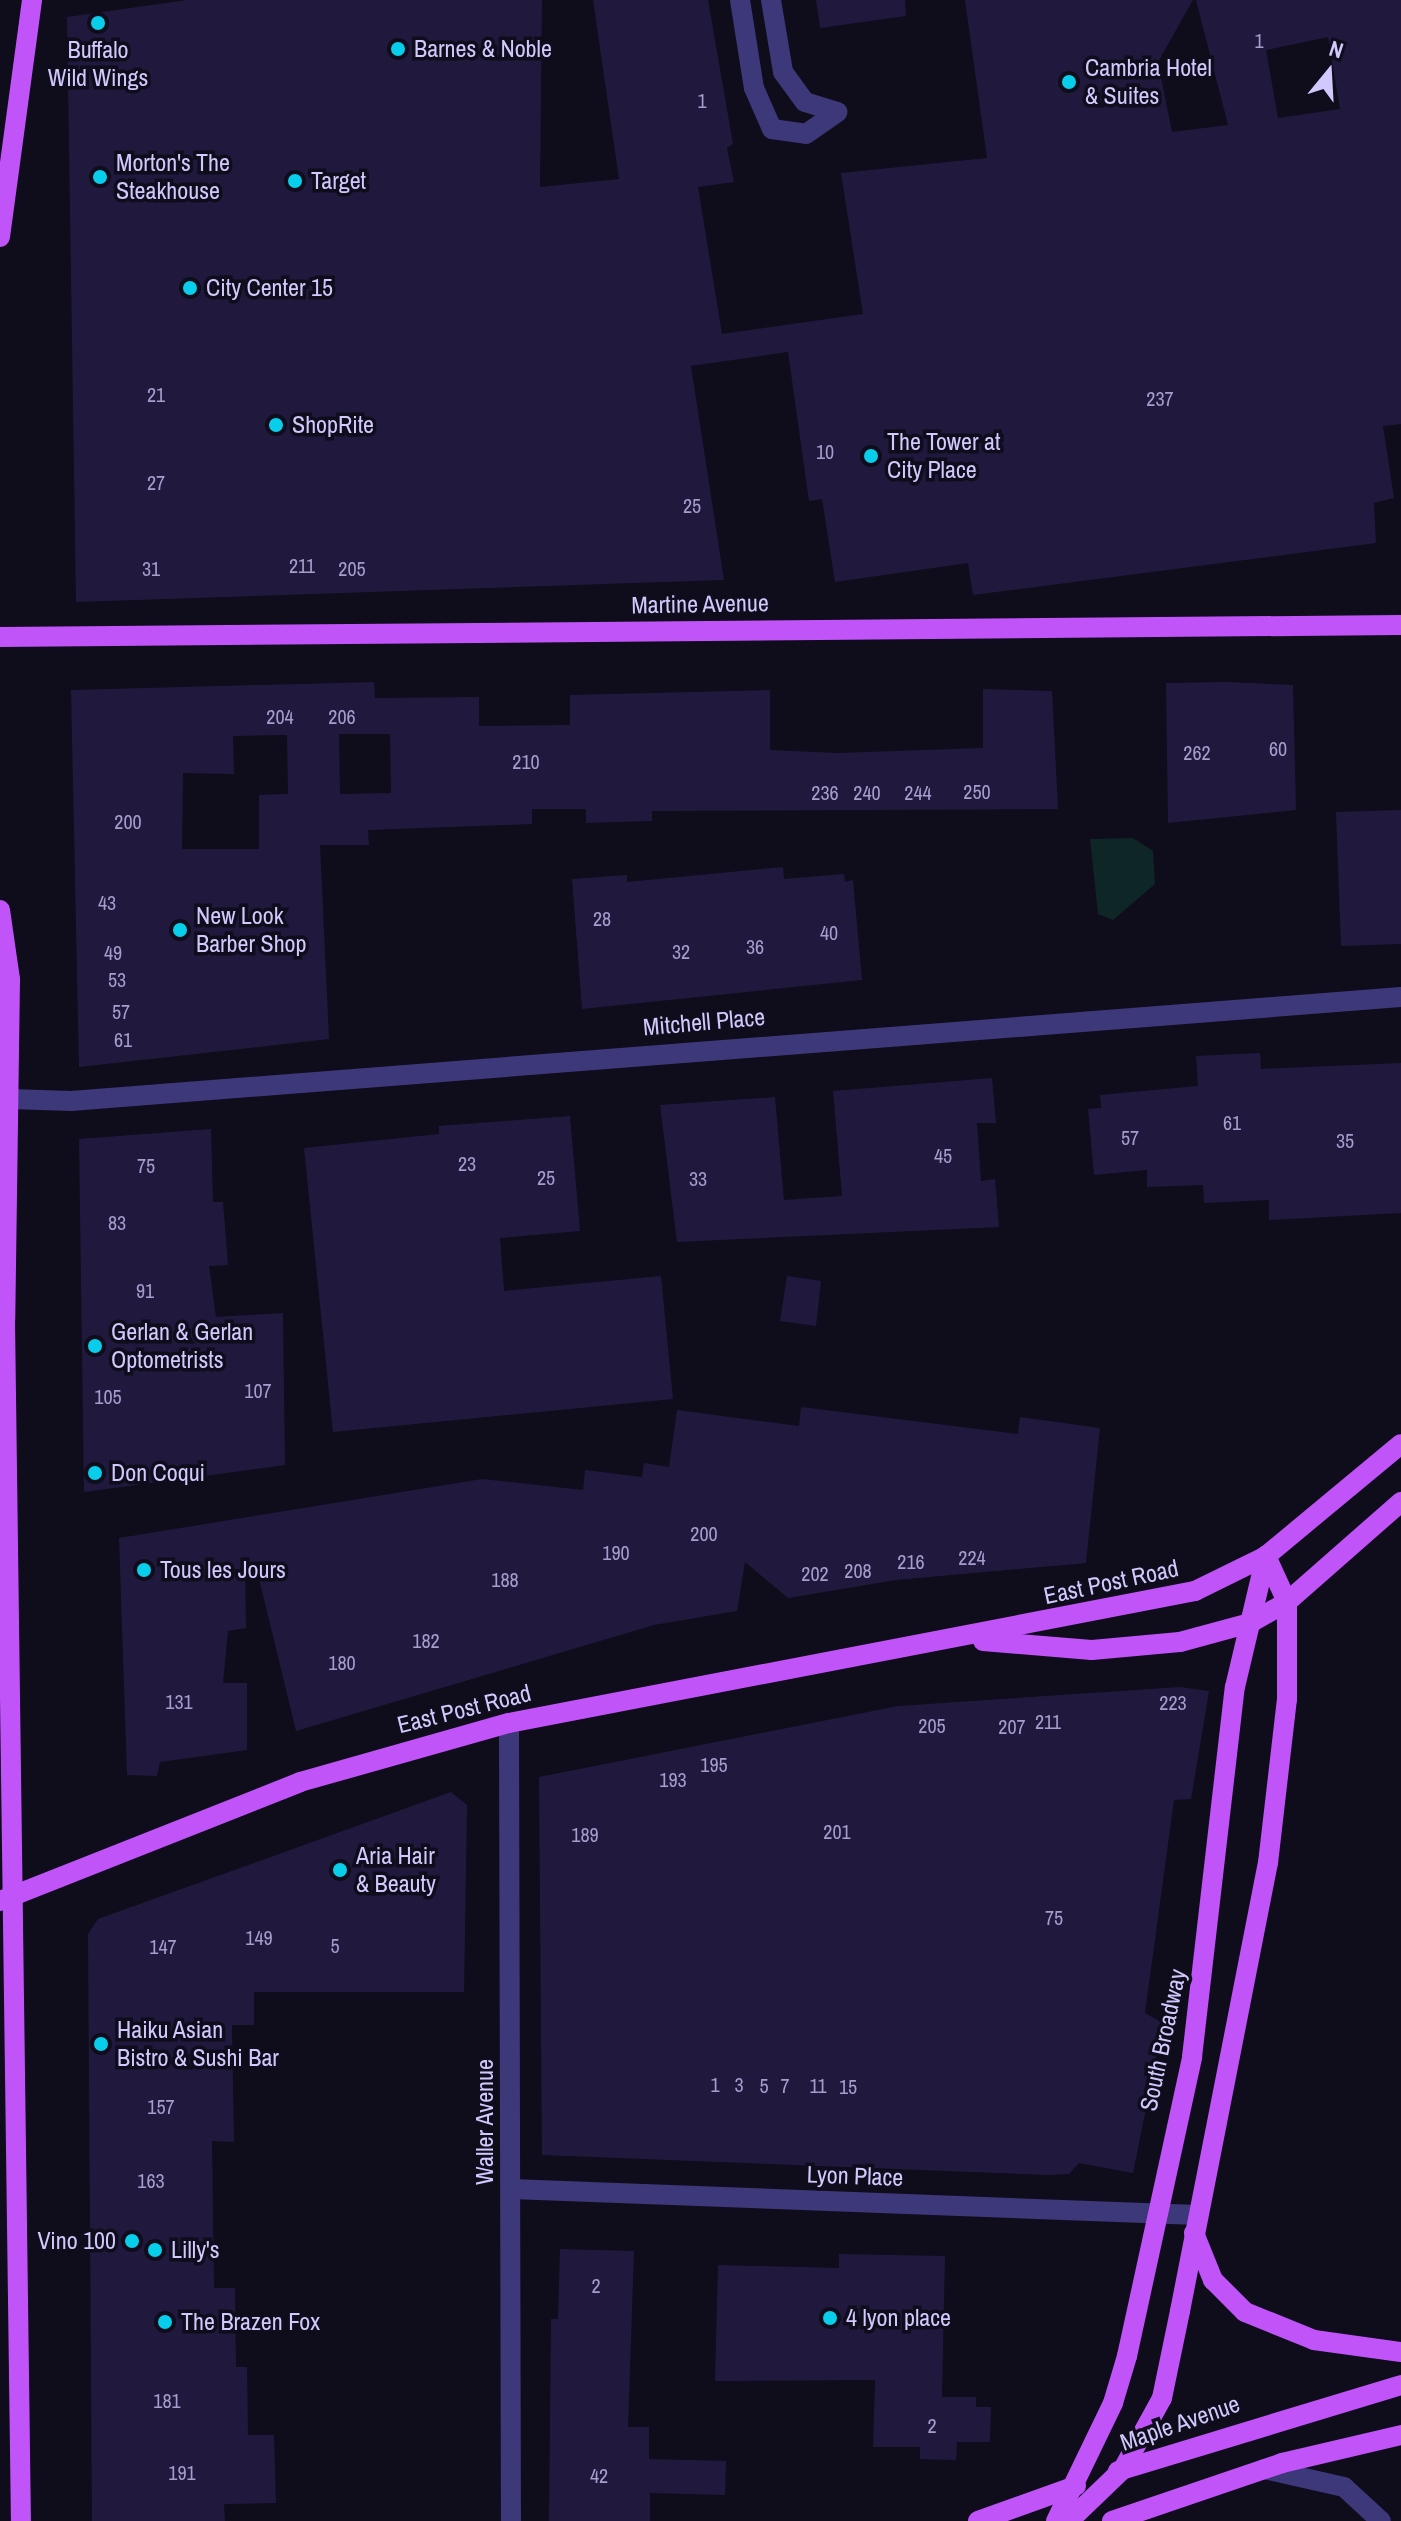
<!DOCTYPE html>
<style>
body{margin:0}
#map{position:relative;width:1401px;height:2521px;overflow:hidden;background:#0f0c1c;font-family:"Archivo Narrow",sans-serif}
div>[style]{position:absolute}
.green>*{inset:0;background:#0f2626}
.building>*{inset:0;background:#21193d}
.minor>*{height:20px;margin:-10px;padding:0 10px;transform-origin:10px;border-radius:10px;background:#3d387a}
.major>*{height:20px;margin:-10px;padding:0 10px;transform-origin:10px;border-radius:10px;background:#c054f9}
.dots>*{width:22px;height:22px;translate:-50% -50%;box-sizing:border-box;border:4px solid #0f0c1c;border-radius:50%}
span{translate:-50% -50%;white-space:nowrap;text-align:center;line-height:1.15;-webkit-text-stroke:7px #0f0c1c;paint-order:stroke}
.number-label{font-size:20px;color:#a59dcd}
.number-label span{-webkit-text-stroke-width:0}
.poi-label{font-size:24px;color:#d1c9fd}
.left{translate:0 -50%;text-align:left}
.right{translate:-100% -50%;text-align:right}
.street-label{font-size:24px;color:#d1c9fd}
.north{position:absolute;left:1289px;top:32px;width:80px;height:80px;-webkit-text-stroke:6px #0f0c1c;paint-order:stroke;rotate:18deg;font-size:22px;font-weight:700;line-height:32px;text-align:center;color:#d1c9fd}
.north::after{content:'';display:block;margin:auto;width:28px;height:36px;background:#d1c9fd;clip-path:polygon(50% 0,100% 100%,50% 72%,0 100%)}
</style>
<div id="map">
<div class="green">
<div style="clip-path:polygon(1133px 838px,1153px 851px,1155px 884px,1113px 920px,1098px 914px,1090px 839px)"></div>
</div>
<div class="building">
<div style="clip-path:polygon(evenodd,187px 0,542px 0,540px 187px,619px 179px,593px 0,708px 0,733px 144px,727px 148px,734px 182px,698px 187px,722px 334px,863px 314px,841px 173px,987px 158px,965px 0,1193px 0,1158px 62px,1172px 132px,1228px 125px,1196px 0,1401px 0,1401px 424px,1383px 426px,1394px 498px,1374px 503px,1376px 543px,973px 595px,968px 563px,835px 582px,822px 499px,809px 501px,788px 352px,691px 366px,724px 580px,76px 602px,67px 17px,187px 0,1328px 37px,1340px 109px,1278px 118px,1266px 50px,1328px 37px)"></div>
<div style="clip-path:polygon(816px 0,905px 0,906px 16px,820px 28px)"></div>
<div style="clip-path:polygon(evenodd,374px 682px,375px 698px,479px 697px,479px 726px,570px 725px,570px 695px,770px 690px,770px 750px,838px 753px,983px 748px,983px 689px,1052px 691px,1058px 809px,652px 811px,652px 821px,586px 823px,586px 809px,532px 809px,532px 824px,368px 830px,369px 845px,320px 845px,329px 1039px,79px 1067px,71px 690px,374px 682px,339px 734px,390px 734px,391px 793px,340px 794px,339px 734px,374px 682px,287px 735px,288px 794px,259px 795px,259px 849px,182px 849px,183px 773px,234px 774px,233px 736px,287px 735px)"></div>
<div style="clip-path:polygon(1227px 682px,1293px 685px,1296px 810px,1168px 823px,1166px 683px)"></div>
<div style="clip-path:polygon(1401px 810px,1401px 944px,1341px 946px,1336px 812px)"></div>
<div style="clip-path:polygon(783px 867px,784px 879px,844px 874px,845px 882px,853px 880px,862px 980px,582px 1009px,572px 879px,627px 875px,627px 882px)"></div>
<div style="clip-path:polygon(1260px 1053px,1261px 1069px,1401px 1063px,1401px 1213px,1269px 1220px,1269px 1200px,1204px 1203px,1203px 1185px,1147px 1187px,1147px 1170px,1094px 1175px,1088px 1109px,1101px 1108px,1100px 1095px,1198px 1086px,1196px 1056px)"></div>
<div style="clip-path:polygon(992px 1078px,996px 1123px,977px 1123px,981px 1181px,995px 1179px,999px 1227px,677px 1242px,660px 1105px,775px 1097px,784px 1200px,842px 1196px,833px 1091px)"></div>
<div style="clip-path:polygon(570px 1116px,580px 1231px,500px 1238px,504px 1291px,661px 1276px,673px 1399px,333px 1432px,304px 1148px,439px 1134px,439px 1126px)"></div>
<div style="clip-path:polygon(211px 1129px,213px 1202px,223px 1202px,228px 1265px,209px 1266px,216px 1317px,283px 1313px,285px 1465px,84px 1492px,79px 1139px)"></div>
<div style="clip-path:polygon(787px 1276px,821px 1281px,816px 1326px,780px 1321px)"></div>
<div style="clip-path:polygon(801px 1407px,1018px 1434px,1020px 1417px,1100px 1428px,1086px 1563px,896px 1580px,788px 1598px,745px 1562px,737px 1611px,654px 1625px,296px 1731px,255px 1562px,245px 1563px,246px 1628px,228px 1631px,223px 1683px,247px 1683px,247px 1750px,160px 1762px,157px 1776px,127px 1775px,119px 1538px,482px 1479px,583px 1490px,585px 1470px,642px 1477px,644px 1463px,669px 1467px,677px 1410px,799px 1426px)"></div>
<div style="clip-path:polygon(1180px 1687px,1209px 1691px,1191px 1799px,1174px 1800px,1145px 2013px,1163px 2023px,1133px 2173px,1079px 2163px,1069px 2174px,1049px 2175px,542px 2155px,539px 1777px,898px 1706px)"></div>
<div style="clip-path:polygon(451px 1792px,467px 1805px,464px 1992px,254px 1992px,254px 2025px,232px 2025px,234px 2142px,212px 2141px,214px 2288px,235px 2288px,236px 2367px,247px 2367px,248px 2435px,274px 2435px,276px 2503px,224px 2504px,225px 2521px,92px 2521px,88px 1934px,98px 1919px)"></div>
<div style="clip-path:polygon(560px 2249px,634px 2251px,628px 2427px,649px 2427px,649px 2459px,726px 2461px,725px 2495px,650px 2493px,650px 2521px,549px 2521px,551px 2319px,558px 2319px)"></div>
<div style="clip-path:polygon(839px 2254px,945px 2256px,942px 2397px,976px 2397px,976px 2407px,991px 2407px,990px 2442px,957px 2442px,956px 2460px,920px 2459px,920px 2447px,873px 2447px,875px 2380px,715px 2381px,718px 2265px,839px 2268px)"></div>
</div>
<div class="minor">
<div style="left:740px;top:0;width:89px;rotate:81deg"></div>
<div style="left:754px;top:88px;width:45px;rotate:66.3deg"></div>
<div style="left:772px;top:129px;width:34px;rotate:8deg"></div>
<div style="left:806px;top:134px;width:38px;rotate:-35deg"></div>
<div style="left:771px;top:0;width:73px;rotate:80.5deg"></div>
<div style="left:783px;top:72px;width:37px;rotate:54deg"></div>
<div style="left:805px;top:102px;width:34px;rotate:17deg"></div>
<div style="left:10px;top:1099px;width:61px;rotate:1.9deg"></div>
<div style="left:71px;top:1101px;width:1334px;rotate:-4.47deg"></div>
<div style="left:509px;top:1723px;width:798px;rotate:89.86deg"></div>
<div style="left:511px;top:2189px;width:687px;rotate:2.17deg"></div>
<div style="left:1264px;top:2469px;width:82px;rotate:12.7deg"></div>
<div style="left:1344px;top:2487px;width:50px;rotate:42.6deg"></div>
</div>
<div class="major">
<div style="left:0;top:237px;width:239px;rotate:-82.3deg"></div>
<div style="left:0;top:637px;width:1401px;rotate:-0.49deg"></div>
<div style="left:0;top:910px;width:70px;rotate:81.8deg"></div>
<div style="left:10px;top:979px;width:341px;rotate:90.8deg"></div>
<div style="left:5px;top:1320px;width:1201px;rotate:89.24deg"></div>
<div style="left:983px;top:1641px;width:109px;rotate:4.7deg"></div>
<div style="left:1092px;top:1650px;width:88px;rotate:-5.2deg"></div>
<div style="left:1180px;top:1642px;width:73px;rotate:-15.2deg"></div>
<div style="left:1250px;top:1623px;width:43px;rotate:-29.6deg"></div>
<div style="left:1287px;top:1602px;width:152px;rotate:-41.3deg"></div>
<div style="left:0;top:1901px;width:323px;rotate:-21.6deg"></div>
<div style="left:300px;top:1782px;width:217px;rotate:-15.8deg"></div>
<div style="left:509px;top:1723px;width:699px;rotate:-10.89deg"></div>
<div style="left:1195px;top:1591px;width:79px;rotate:-26.2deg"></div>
<div style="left:1266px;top:1556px;width:175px;rotate:-39.7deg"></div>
<div style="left:1194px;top:2233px;width:51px;rotate:68deg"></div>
<div style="left:1213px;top:2280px;width:45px;rotate:45deg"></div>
<div style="left:1245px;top:2312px;width:74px;rotate:22.1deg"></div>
<div style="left:1314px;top:2340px;width:88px;rotate:7.9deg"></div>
<div style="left:1118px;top:2471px;width:296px;rotate:-16.9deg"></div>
<div style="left:978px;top:2521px;width:104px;rotate:-19.7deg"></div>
<div style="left:1056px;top:2521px;width:131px;rotate:-64.2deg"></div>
<div style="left:1113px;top:2403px;width:49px;rotate:-73.4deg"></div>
<div style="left:1127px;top:2356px;width:306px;rotate:-77.7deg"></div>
<div style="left:1192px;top:2057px;width:372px;rotate:-83.4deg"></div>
<div style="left:1235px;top:1687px;width:135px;rotate:-76.7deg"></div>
<div style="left:1069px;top:2521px;width:75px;rotate:-43.9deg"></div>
<div style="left:1123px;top:2469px;width:81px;rotate:-61.2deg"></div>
<div style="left:1162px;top:2398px;width:89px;rotate:-78.3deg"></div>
<div style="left:1180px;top:2311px;width:457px;rotate:-78.9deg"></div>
<div style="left:1268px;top:1863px;width:165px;rotate:-83.4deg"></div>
<div style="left:1287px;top:1699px;width:97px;rotate:-90deg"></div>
<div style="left:1287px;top:1602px;width:51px;rotate:-114.5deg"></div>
<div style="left:1112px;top:2521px;width:180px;rotate:-18.8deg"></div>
<div style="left:1282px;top:2463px;width:122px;rotate:-13.2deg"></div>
</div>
<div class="dots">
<div style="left:98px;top:23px;background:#08ceeb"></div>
<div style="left:398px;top:49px;background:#08ceeb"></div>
<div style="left:1069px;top:82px;background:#08ceeb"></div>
<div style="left:100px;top:177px;background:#08ceeb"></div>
<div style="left:295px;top:181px;background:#08ceeb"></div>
<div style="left:190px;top:288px;background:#08ceeb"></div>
<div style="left:276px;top:425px;background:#08ceeb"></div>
<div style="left:871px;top:456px;background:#08ceeb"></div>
<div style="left:180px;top:930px;background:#08ceeb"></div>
<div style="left:95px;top:1346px;background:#08ceeb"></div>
<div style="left:95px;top:1473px;background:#08ceeb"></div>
<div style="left:144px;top:1570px;background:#08ceeb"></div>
<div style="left:340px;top:1870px;background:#08ceeb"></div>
<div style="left:101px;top:2044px;background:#08ceeb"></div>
<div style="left:132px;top:2241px;background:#08ceeb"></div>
<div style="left:155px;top:2250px;background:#08ceeb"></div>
<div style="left:830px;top:2318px;background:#08ceeb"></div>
<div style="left:165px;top:2322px;background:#08ceeb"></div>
</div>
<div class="number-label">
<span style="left:1259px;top:40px">1</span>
<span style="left:702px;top:100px">1</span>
<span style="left:156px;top:394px">21</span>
<span style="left:1160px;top:398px">237</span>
<span style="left:825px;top:451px">10</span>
<span style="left:156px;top:482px">27</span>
<span style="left:692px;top:505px">25</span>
<span style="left:302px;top:565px">211</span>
<span style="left:151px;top:568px">31</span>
<span style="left:352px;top:568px">205</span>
<span style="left:280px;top:716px">204</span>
<span style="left:342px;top:716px">206</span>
<span style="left:1278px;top:748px">60</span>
<span style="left:1197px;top:752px">262</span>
<span style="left:526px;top:761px">210</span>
<span style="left:977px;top:791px">250</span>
<span style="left:825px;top:792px">236</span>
<span style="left:867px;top:792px">240</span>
<span style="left:918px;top:792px">244</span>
<span style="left:128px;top:821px">200</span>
<span style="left:107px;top:902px">43</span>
<span style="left:602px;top:918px">28</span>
<span style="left:829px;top:932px">40</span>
<span style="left:755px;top:946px">36</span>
<span style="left:681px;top:951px">32</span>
<span style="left:113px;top:952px">49</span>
<span style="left:117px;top:979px">53</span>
<span style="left:121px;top:1011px">57</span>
<span style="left:123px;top:1039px">61</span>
<span style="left:1232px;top:1122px">61</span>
<span style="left:1130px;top:1137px">57</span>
<span style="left:1345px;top:1140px">35</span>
<span style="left:943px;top:1155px">45</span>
<span style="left:467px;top:1163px">23</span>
<span style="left:146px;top:1165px">75</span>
<span style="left:546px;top:1177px">25</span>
<span style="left:698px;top:1178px">33</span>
<span style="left:117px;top:1222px">83</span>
<span style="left:145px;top:1290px">91</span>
<span style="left:258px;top:1390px">107</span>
<span style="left:108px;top:1396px">105</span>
<span style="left:704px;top:1533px">200</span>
<span style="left:616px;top:1552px">190</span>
<span style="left:972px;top:1557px">224</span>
<span style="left:911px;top:1561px">216</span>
<span style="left:858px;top:1570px">208</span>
<span style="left:815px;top:1573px">202</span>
<span style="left:505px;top:1579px">188</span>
<span style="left:426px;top:1640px">182</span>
<span style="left:342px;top:1662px">180</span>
<span style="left:179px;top:1701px">131</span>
<span style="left:1173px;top:1702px">223</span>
<span style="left:1048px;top:1721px">211</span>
<span style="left:932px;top:1725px">205</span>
<span style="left:1012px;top:1726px">207</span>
<span style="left:714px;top:1764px">195</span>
<span style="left:673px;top:1779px">193</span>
<span style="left:837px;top:1831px">201</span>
<span style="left:585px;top:1834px">189</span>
<span style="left:1054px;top:1917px">75</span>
<span style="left:259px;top:1937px">149</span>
<span style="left:335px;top:1945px">5</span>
<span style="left:163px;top:1946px">147</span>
<span style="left:715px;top:2084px">1</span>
<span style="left:739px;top:2084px">3</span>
<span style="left:764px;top:2085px">5</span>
<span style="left:785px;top:2085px">7</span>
<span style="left:818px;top:2085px">11</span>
<span style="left:848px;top:2086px">15</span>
<span style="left:161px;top:2106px">157</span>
<span style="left:151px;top:2180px">163</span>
<span style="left:596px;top:2285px">2</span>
<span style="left:167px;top:2400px">181</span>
<span style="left:932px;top:2425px">2</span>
<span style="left:182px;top:2472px">191</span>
<span style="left:599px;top:2475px">42</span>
</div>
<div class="poi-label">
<span class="left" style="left:414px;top:49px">Barnes &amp; Noble</span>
<span style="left:98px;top:64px">Buffalo<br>Wild Wings</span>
<span class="left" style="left:1085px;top:82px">Cambria Hotel<br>&amp; Suites</span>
<span class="left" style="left:116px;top:177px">Morton's The<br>Steakhouse</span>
<span class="left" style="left:311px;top:181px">Target</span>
<span class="left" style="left:206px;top:288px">City Center 15</span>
<span class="left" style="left:292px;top:425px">ShopRite</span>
<span class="left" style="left:887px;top:456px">The Tower at<br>City Place</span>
<span class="left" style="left:196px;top:930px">New Look<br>Barber Shop</span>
<span class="left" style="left:111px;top:1346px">Gerlan &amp; Gerlan<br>Optometrists</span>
<span class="left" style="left:111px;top:1473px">Don Coqui</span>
<span class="left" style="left:160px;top:1570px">Tous les Jours</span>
<span class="left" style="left:356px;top:1870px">Aria Hair<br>&amp; Beauty</span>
<span class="left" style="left:117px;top:2044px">Haiku Asian<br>Bistro &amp; Sushi Bar</span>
<span class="right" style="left:116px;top:2241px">Vino 100</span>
<span class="left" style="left:171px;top:2250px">Lilly's</span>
<span class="left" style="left:846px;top:2318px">4 lyon place</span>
<span class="left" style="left:181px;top:2322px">The Brazen Fox</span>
</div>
<div class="street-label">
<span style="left:700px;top:604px;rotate:-1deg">Martine Avenue</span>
<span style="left:704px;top:1022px;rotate:-5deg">Mitchell Place</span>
<span style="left:1111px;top:1582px;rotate:-12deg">East Post Road</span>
<span style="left:464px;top:1709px;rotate:-14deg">East Post Road</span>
<span style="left:1163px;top:2040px;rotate:-78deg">South Broadway</span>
<span style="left:485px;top:2122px;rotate:-90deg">Waller Avenue</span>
<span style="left:855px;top:2176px;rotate:2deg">Lyon Place</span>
<span style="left:1180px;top:2423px;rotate:-19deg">Maple Avenue</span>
</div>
<div class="north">N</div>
</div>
